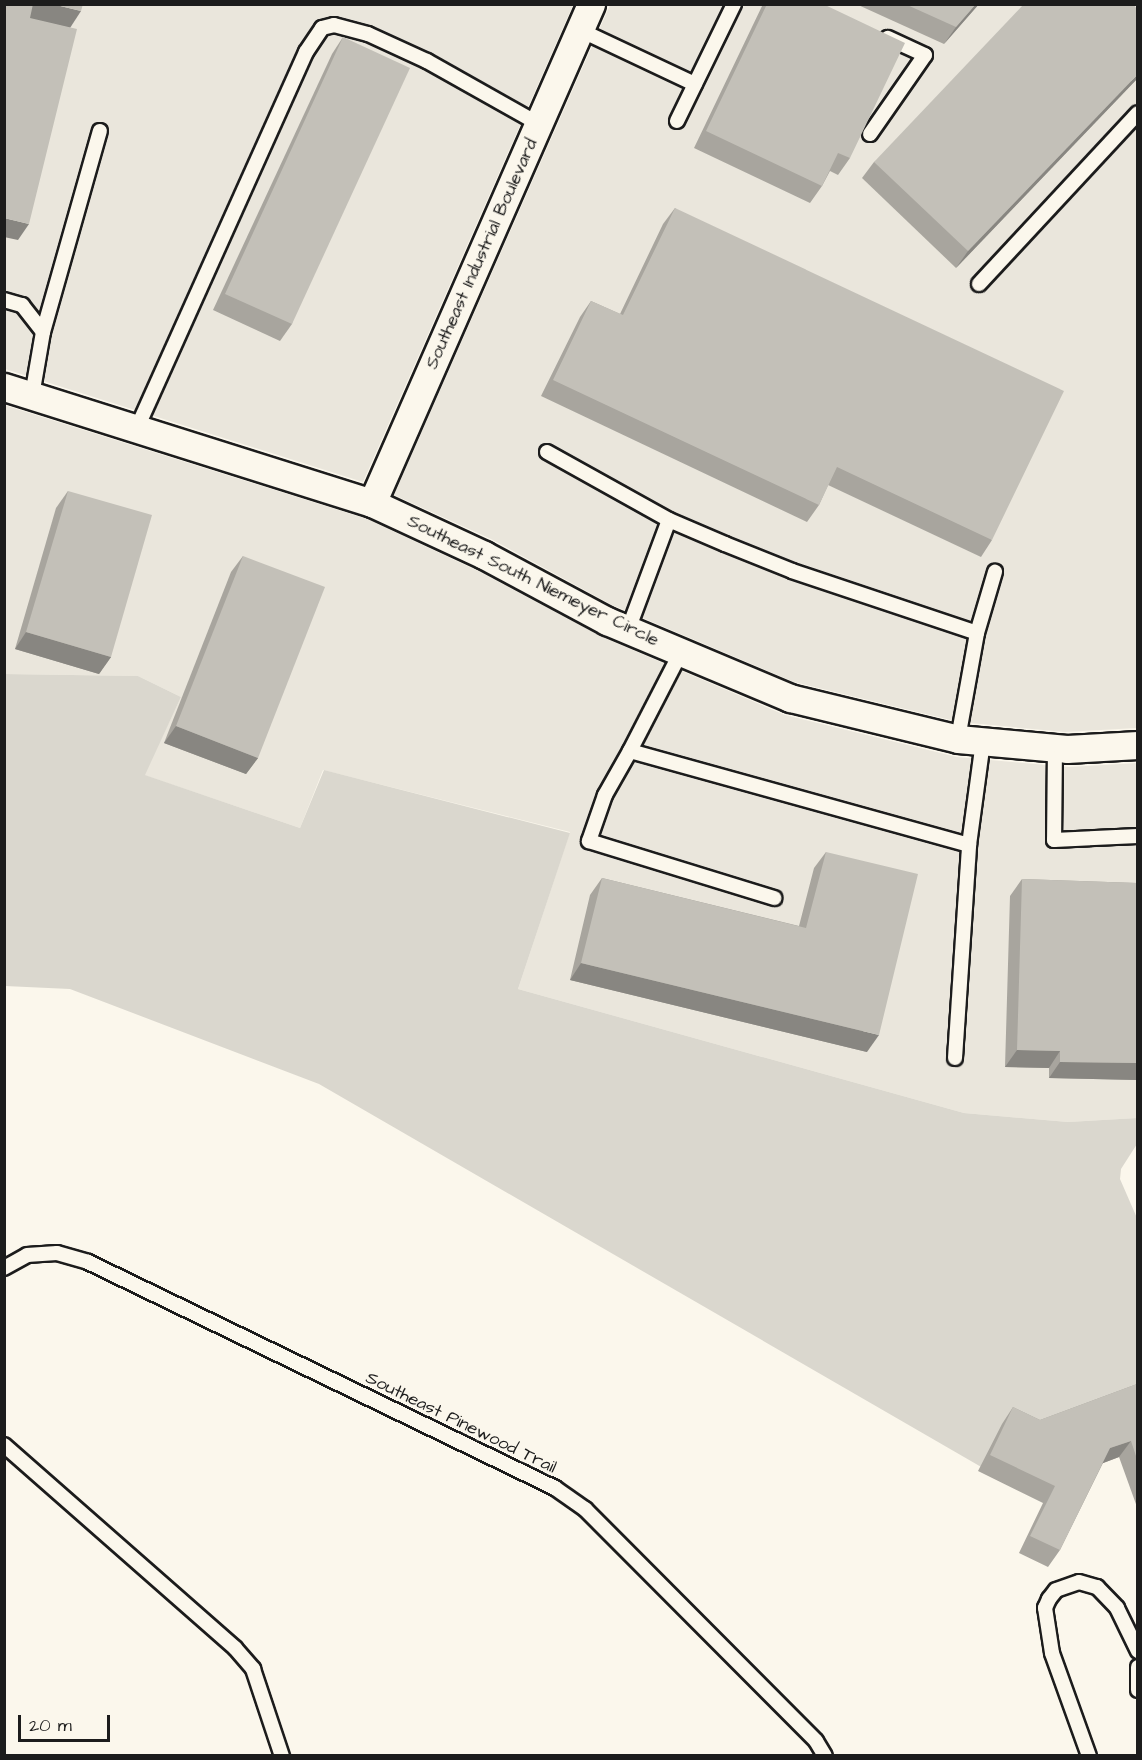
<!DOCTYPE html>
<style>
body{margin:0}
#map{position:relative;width:1142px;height:1760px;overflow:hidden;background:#fbf7ec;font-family:"Architects Daughter",sans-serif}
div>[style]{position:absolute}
.built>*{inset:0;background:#eae6dc}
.green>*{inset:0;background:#dad7ce}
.roads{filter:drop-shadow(2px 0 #1c1c1c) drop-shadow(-2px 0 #1c1c1c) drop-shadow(0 2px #1c1c1c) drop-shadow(0 -2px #1c1c1c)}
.lane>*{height:14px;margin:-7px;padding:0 7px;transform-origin:7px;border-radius:7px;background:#fbf7ec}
.street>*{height:27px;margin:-13.5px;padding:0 13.5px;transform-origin:13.5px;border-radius:13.5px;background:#fbf7ec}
.wall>*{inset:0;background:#a8a59e}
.shaded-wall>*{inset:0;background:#888681}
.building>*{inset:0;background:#c3c0b8}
span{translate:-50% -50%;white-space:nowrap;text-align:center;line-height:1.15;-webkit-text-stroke:6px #fbf7ec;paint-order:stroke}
.street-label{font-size:18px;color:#1c1c1c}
.frame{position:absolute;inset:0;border:6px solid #1c1c1c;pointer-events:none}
.scale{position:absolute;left:18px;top:1715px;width:92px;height:27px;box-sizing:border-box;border:3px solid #1c1c1c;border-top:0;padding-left:8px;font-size:18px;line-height:21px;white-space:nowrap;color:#1c1c1c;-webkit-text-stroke:4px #fbf7ec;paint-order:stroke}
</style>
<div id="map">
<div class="built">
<div style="clip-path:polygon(4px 5px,573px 5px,363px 482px,5px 369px)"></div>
<div style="clip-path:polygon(610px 5px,1137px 5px,1137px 728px,1065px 732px,959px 722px,794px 682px,612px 605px,491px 539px,394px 495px)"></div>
<div style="clip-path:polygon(4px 405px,367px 519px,478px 571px,602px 637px,785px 715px,957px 757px,1069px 767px,1137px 763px,1137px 1118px,1068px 1122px,964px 1113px,518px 989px,570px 832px,323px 770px,300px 828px,144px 775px,181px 697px,138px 676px,5px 674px)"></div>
</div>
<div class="green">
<div style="clip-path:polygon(5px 674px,138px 676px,181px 697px,145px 775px,300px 828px,324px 770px,570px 833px,518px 989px,964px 1113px,1068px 1122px,1137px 1118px,1137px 1144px,1121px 1169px,1120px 1179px,1137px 1218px,1137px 1412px,983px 1468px,319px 1084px,70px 989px,5px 986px)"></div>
</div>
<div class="roads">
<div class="lane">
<div style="left:580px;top:30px;width:127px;rotate:25.2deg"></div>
<div style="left:677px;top:121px;width:130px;rotate:-64deg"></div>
<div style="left:870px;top:134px;width:96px;rotate:-55.2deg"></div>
<div style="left:925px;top:55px;width:41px;rotate:-155.3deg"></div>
<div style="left:979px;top:284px;width:233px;rotate:-47.1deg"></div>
<div style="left:4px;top:300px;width:19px;rotate:16deg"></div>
<div style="left:22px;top:305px;width:34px;rotate:52deg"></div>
<div style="left:43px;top:332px;width:65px;rotate:99.8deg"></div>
<div style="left:43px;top:332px;width:209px;rotate:-74.2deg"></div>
<div style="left:137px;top:428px;width:412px;rotate:-65.8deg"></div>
<div style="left:306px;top:52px;width:29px;rotate:-56deg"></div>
<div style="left:322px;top:28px;width:12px;rotate:-14deg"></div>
<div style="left:334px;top:25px;width:35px;rotate:15deg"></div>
<div style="left:368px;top:34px;width:65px;rotate:24.6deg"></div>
<div style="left:427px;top:61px;width:129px;rotate:29.4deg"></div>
<div style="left:547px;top:452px;width:140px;rotate:29.1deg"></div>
<div style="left:669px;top:520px;width:61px;rotate:23.2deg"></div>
<div style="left:725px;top:544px;width:72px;rotate:21.9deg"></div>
<div style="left:792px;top:571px;width:195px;rotate:18.5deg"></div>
<div style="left:977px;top:633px;width:108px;rotate:100.2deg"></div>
<div style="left:628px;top:630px;width:117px;rotate:-69.6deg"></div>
<div style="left:977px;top:633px;width:64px;rotate:-73.6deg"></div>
<div style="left:681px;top:652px;width:111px;rotate:117.3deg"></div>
<div style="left:630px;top:751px;width:352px;rotate:15.5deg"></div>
<div style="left:969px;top:845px;width:104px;rotate:-82.3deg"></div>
<div style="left:1055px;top:748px;width:92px;rotate:90.6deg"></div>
<div style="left:1054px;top:840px;width:84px;rotate:-2.7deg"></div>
<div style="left:630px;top:751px;width:51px;rotate:119.6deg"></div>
<div style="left:605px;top:795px;width:49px;rotate:109.2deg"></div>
<div style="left:589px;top:841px;width:194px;rotate:17.1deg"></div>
<div style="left:955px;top:1058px;width:213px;rotate:-86.2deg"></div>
<div style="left:4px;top:1268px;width:26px;rotate:-29deg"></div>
<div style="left:27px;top:1255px;width:30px;rotate:-4deg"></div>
<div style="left:57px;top:1253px;width:32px;rotate:16deg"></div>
<div style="left:88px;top:1262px;width:519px;rotate:25.82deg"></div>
<div style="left:555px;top:1488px;width:37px;rotate:35deg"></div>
<div style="left:585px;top:1509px;width:327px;rotate:45.1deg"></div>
<div style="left:816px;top:1741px;width:17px;rotate:59deg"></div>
<div style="left:4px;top:1445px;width:308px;rotate:41.3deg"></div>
<div style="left:235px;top:1648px;width:28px;rotate:49deg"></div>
<div style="left:253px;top:1669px;width:92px;rotate:71.6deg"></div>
<div style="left:1138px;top:1667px;width:23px;rotate:90deg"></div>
<div style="left:1089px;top:1756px;width:109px;rotate:-109.8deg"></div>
<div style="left:1052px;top:1653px;width:46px;rotate:-98.8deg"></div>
<div style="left:1045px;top:1608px;width:10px;rotate:-66deg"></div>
<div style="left:1049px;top:1599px;width:11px;rotate:-52deg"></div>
<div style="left:1056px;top:1590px;width:24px;rotate:-19deg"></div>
<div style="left:1079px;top:1582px;width:19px;rotate:16deg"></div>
<div style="left:1097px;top:1587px;width:29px;rotate:46deg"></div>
<div style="left:1117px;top:1608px;width:48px;rotate:64deg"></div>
</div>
<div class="street">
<div style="left:4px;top:387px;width:386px;rotate:17.5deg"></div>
<div style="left:372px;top:503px;width:123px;rotate:24.9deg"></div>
<div style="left:484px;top:555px;width:140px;rotate:28.2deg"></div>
<div style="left:607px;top:621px;width:199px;rotate:22.8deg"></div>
<div style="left:790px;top:698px;width:173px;rotate:13.7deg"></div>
<div style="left:958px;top:739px;width:109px;rotate:5.2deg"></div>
<div style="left:1067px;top:749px;width:71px;rotate:-3.2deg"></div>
<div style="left:372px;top:503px;width:545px;rotate:-66.3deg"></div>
</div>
</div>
<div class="wall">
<div style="clip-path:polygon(763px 4px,823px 4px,850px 158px,838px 175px,830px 171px,822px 186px,810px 203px,694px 148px)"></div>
<div style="clip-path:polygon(856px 4px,979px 4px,944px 44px)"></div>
<div style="clip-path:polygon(343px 37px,292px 324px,280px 341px,213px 310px,332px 54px)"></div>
<div style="clip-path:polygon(1137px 79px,956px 268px,862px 178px,874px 162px)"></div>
<div style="clip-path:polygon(675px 208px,992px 540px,981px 557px,828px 485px,819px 505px,807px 522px,541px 396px,580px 317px,591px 301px,620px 314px,663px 224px)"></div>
<div style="clip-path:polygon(68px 491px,111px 657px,99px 674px,15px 649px,56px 508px)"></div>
<div style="clip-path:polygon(243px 556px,258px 758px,246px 774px,164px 743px,231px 572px)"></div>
<div style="clip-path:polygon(826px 852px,867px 1052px,570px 980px,590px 895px,602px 878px,799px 926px,814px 868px)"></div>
<div style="clip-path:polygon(1022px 879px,1137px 883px,1137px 1080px,1049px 1078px,1049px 1068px,1005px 1067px,1010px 896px)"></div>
<div style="clip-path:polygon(1137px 1384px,1137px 1507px,1119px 1457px,1103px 1463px,1060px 1550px,1048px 1567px,1019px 1553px,1043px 1503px,978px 1471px,1002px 1424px,1013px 1407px,1040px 1420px)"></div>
</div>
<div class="shaded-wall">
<div style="clip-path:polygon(31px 4px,52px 4px,81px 11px,70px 28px,22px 17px)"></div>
<div style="clip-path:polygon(976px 4px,979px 4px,944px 44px,956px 27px)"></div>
<div style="clip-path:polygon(1137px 75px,1137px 79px,956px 268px,968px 251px)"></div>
<div style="clip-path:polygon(4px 218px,29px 224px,18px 240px,4px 237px)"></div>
<div style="clip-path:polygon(26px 632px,111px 657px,99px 674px,15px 649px)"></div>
<div style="clip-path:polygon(176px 726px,258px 758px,246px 774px,164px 743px)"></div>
<div style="clip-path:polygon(581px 963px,879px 1035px,867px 1052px,570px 980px)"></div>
<div style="clip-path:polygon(1017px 1050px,1060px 1051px,1049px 1068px,1005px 1067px)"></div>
<div style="clip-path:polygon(1060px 1062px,1137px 1063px,1137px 1080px,1049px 1078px)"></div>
<div style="clip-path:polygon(1131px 1441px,1119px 1457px,1098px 1465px,1110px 1448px)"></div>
</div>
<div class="building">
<div style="clip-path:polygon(4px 4px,33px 4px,30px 18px,77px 29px,29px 224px,4px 218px)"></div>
<div style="clip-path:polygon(52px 4px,83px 4px,81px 11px)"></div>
<div style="clip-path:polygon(767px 4px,823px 4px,905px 43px,850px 158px,838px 153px,822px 186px,706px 131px)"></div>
<div style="clip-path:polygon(905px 4px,976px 4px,956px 27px)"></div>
<div style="clip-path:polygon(1024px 4px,1133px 4px,1137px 9px,1137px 75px,968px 251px,874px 162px)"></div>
<div style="clip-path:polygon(343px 37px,410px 68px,292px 324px,225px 294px)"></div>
<div style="clip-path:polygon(675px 208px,1064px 391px,992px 540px,837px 467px,819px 505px,553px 380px,591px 301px,623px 315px)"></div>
<div style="clip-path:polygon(68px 491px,152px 515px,111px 657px,26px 632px)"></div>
<div style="clip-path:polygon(243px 556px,325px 587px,258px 758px,176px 726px)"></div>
<div style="clip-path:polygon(826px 852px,918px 874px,879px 1035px,581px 963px,602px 878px,806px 928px)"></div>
<div style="clip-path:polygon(1022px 879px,1137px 883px,1137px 1063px,1060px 1062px,1060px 1051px,1017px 1050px)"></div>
<div style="clip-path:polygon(1137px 1384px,1137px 1459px,1131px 1441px,1110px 1448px,1060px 1550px,1030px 1536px,1055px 1486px,990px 1455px,1013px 1407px,1040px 1420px)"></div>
</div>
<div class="street-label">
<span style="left:482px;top:254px;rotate:-66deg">Southeast Industrial Boulevard</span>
<span style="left:533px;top:581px;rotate:26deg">Southeast South Niemeyer Circle</span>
<span style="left:461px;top:1423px;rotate:26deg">Southeast Pinewood Trail</span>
</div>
<div class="frame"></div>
<div class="scale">20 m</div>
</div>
